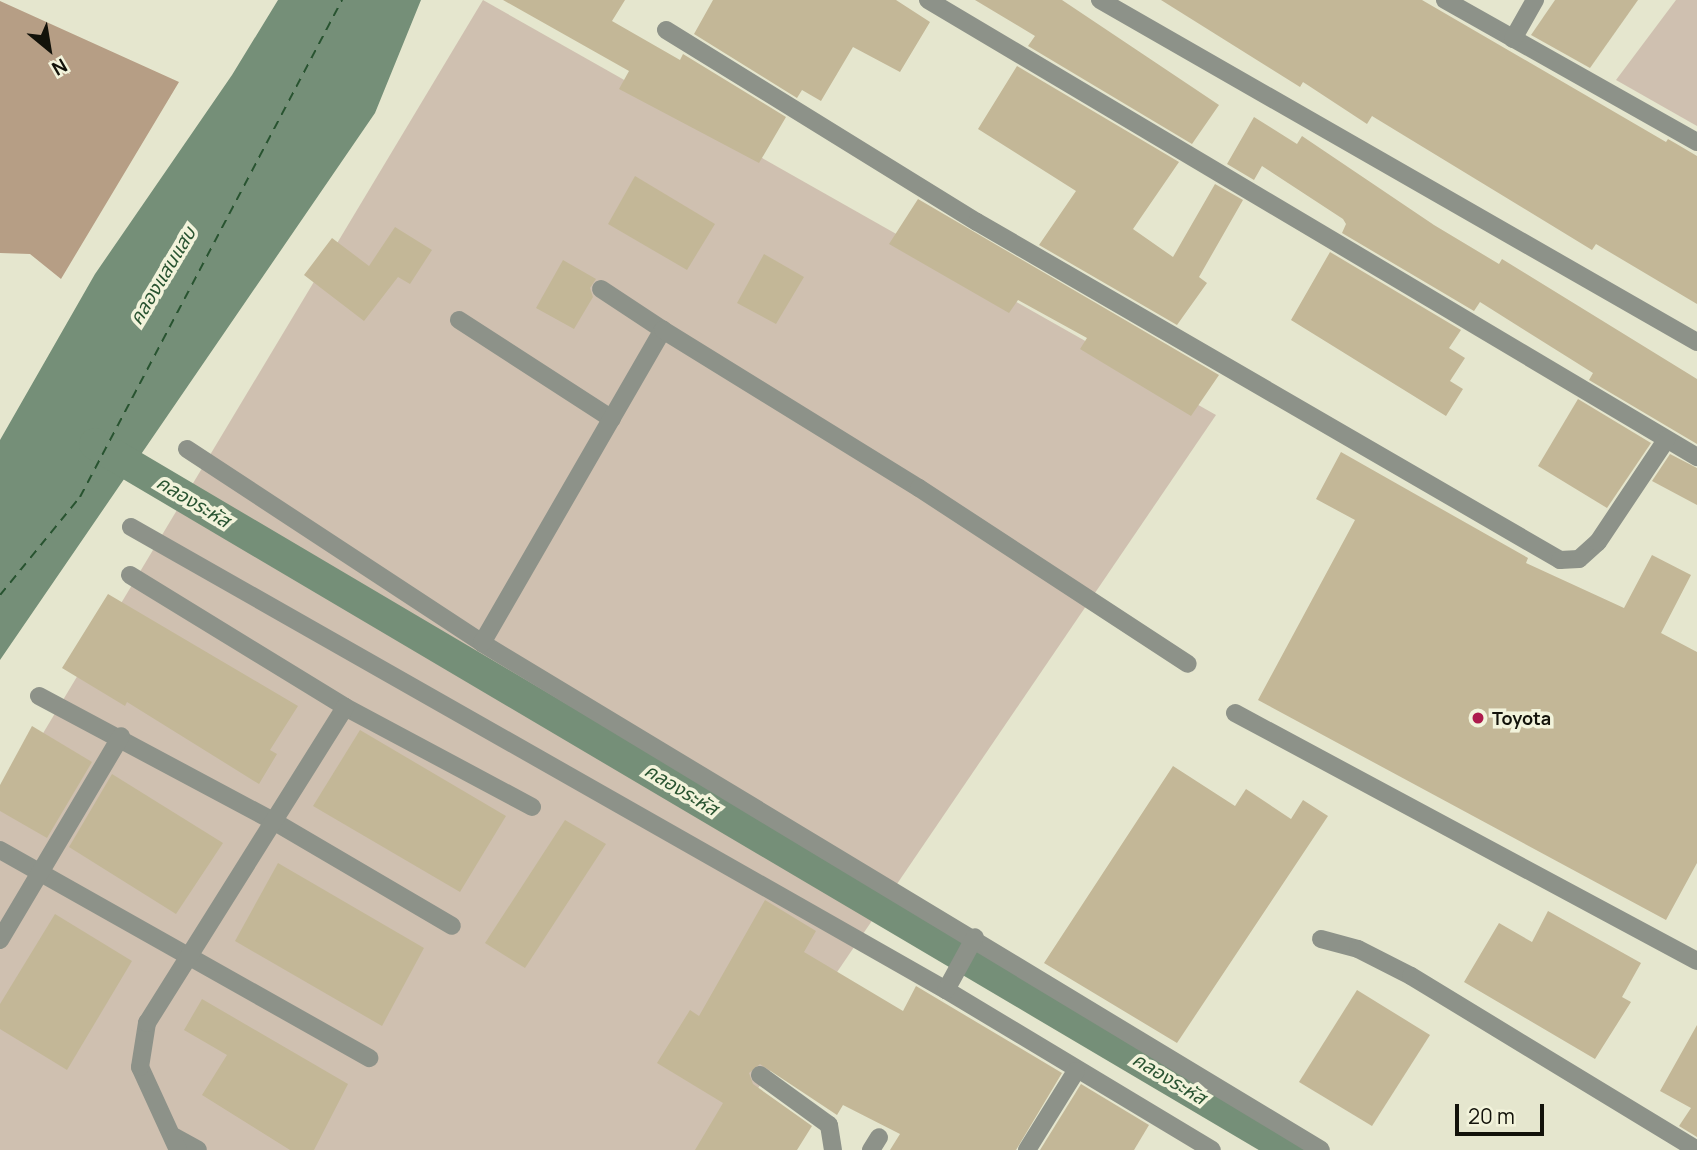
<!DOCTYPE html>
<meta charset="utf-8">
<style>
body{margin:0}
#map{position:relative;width:1697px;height:1150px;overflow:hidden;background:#e5e6ce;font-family:Manrope,"Noto Sans Thai",sans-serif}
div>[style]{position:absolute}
.green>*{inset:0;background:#cfc0b0}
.forest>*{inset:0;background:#b69e85}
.water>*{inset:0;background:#758f78}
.canal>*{height:32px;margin:-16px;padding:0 16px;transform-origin:16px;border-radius:16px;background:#758f78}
.ferry>*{height:2px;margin-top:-1px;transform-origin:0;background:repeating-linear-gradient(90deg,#285330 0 9px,transparent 0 16px)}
.building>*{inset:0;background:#c3b797}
.street>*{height:18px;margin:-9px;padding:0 9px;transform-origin:9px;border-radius:9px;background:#8d9289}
.dots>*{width:19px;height:19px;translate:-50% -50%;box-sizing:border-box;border:4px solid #f2f3db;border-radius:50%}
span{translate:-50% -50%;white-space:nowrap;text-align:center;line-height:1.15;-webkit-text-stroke:7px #f2f3db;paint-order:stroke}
.poi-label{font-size:18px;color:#12120a;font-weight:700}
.left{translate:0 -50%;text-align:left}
.water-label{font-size:19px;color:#285330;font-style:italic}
.north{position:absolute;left:14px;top:14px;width:70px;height:70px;-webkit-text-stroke:5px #f2f3db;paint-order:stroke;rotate:150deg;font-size:19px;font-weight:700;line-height:28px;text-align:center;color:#12120a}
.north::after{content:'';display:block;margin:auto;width:24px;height:32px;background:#12120a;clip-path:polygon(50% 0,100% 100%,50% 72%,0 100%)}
.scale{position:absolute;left:1455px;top:1104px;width:89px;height:32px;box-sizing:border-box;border:4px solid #12120a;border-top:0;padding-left:9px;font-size:21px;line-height:24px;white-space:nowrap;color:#12120a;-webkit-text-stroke:5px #f2f3db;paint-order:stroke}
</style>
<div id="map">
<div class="green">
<div style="clip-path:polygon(483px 0,1216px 415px,716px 1150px,0 1150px,0 805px)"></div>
<div style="clip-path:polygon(1676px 0,1697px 0,1697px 126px,1616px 80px)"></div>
</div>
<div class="forest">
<div style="clip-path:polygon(0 1px,179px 82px,61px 279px,30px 254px,0 253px)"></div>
</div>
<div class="water">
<div style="clip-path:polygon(278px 0,421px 0,375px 113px,0 660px,0 440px,95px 274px,232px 75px)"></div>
</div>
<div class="canal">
<div style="left:95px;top:444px;width:1388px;rotate:30.57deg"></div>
</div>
<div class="ferry">
<div style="left:0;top:595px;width:127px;rotate:-50.8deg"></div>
<div style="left:80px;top:497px;width:562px;rotate:-62.2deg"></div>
</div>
<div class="building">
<div style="clip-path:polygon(503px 0,625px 0,612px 21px,680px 60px,683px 54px,786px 117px,759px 163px,619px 89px,629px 71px)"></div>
<div style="clip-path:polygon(713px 0,896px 0,930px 22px,900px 72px,853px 47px,821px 101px,802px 90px,797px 98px,694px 34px)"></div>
<div style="clip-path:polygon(975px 0,1062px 0,1219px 105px,1192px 144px,1028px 46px,1035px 36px)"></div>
<div style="clip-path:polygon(1161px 0,1422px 0,1666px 142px,1668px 139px,1675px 143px,1697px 156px,1697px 304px,1596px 244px,1592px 250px,1372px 116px,1367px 124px,1303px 82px,1300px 87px)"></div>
<div style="clip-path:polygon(1555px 0,1638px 0,1590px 68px,1531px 35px)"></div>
<div style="clip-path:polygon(1017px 66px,1179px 162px,1133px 229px,1173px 257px,1215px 184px,1243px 200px,1199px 277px,1207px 283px,1177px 325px,1039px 245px,1076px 191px,978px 129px)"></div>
<div style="clip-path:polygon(1254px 117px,1297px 144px,1302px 136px,1434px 225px,1499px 264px,1502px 259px,1697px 379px,1697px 444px,1589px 380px,1593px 373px,1480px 302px,1474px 311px,1342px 233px,1346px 224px,1343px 219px,1262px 166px,1254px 180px,1227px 164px)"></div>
<div style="clip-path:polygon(635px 176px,715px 224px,687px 270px,608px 224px)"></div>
<div style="clip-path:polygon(918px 199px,1219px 375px,1191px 416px,1080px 349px,1087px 338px,1018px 300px,1009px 313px,889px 244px)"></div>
<div style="clip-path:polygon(395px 227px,432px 250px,410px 284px,398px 277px,364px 321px,304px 275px,332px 238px,369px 266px)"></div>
<div style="clip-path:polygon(1330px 252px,1461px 330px,1449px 348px,1465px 358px,1450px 381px,1463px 389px,1446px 416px,1291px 320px)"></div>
<div style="clip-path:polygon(764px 254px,804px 277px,776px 324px,737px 303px)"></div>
<div style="clip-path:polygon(563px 260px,596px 279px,590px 288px,593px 297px,574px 329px,536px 308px)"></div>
<div style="clip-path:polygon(1578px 399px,1651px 443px,1607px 508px,1538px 466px)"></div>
<div style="clip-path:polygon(1341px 452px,1528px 558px,1526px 563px,1624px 608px,1652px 555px,1691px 575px,1661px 633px,1697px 652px,1697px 863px,1666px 920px,1258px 700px,1355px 520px,1316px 499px)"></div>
<div style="clip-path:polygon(1670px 454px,1697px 468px,1697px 505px,1652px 481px)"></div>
<div style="clip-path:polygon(108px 594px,298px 706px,270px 750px,277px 754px,259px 784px,127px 702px,125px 706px,62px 668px)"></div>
<div style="clip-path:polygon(32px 726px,92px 762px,47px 838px,0 811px,0 785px)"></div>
<div style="clip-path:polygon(360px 730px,506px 816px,460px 892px,313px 806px)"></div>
<div style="clip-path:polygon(1173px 766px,1235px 806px,1246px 789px,1291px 819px,1303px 800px,1328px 816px,1177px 1043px,1044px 963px)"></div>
<div style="clip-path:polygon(112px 774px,223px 843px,176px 914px,69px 847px)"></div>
<div style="clip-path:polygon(565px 820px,606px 844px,525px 968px,485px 943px)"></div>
<div style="clip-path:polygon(278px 863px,424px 948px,382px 1026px,235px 941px)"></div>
<div style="clip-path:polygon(765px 900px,816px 931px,804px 952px,903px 1011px,916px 986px,1062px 1073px,1016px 1150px,890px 1150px,900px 1134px,843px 1105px,837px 1115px,760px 1064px,749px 1073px,753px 1084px,812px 1126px,797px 1150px,695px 1150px,723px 1103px,657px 1063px,690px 1010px,699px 1016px)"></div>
<div style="clip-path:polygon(1548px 911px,1641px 963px,1622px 997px,1631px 1002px,1595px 1059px,1464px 982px,1499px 923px,1532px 942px)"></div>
<div style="clip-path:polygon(55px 914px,132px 961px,67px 1070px,0 1029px,0 1004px)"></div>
<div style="clip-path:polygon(1357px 990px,1430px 1035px,1372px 1126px,1299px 1082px)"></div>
<div style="clip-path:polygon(202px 999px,348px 1084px,314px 1150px,290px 1150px,202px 1095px,227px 1055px,184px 1030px)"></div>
<div style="clip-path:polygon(1697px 1025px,1697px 1137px,1679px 1126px,1691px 1108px,1660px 1091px)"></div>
<div style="clip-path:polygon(1081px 1084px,1149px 1125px,1134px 1150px,1040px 1150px)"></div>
</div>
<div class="street">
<div style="left:928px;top:0;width:895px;rotate:30.72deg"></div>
<div style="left:1100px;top:0;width:688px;rotate:29.81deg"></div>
<div style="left:1445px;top:0;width:289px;rotate:29.4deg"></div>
<div style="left:666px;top:30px;width:365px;rotate:31.7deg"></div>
<div style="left:977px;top:222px;width:674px;rotate:30.1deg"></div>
<div style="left:1560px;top:560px;width:19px;rotate:-3deg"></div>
<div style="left:1579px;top:559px;width:25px;rotate:-42deg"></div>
<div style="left:1598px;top:542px;width:123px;rotate:-56.3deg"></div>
<div style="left:1513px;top:39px;width:45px;rotate:-60.6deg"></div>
<div style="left:601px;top:289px;width:74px;rotate:33.5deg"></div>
<div style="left:459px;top:320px;width:182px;rotate:32.9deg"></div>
<div style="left:187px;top:449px;width:353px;rotate:33.3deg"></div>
<div style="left:482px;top:643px;width:980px;rotate:31.14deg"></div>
<div style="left:131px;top:527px;width:937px;rotate:29.6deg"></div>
<div style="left:946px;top:990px;width:310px;rotate:31deg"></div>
<div style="left:130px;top:575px;width:252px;rotate:31.5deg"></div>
<div style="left:345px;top:707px;width:212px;rotate:28.1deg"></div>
<div style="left:482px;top:643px;width:362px;rotate:-60deg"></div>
<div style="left:663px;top:330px;width:301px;rotate:31.7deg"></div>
<div style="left:919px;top:488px;width:321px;rotate:33.2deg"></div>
<div style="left:39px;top:696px;width:268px;rotate:28.1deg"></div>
<div style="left:275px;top:822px;width:205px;rotate:30.4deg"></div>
<div style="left:1235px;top:713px;width:524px;rotate:28.23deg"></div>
<div style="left:0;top:850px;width:424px;rotate:29.4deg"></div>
<div style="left:1321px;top:939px;width:38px;rotate:15deg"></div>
<div style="left:1358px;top:949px;width:59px;rotate:27deg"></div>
<div style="left:1411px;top:976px;width:335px;rotate:31.3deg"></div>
<div style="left:0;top:940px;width:237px;rotate:-59.3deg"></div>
<div style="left:946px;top:990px;width:60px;rotate:-61.3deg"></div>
<div style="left:760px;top:1075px;width:85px;rotate:35.9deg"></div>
<div style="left:829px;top:1125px;width:25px;rotate:81deg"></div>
<div style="left:175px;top:1137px;width:26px;rotate:29deg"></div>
<div style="left:178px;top:1150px;width:91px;rotate:-114.6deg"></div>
<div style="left:140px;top:1067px;width:45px;rotate:-81deg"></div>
<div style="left:147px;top:1023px;width:373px;rotate:-57.9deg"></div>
<div style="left:871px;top:1150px;width:15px;rotate:-58deg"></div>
<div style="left:1027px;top:1150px;width:93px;rotate:-58.2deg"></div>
</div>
<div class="dots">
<div style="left:1478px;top:718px;background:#ad1b4c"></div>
</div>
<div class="poi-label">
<span class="left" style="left:1492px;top:718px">Toyota</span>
</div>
<div class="water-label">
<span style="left:163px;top:276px;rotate:-59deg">คลองแสนแสบ</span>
<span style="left:193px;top:502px;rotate:31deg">คลองระหัส</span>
<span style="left:681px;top:790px;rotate:31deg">คลองระหัส</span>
<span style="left:1169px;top:1079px;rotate:31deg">คลองระหัส</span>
</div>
<div class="north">N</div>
<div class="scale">20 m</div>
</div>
